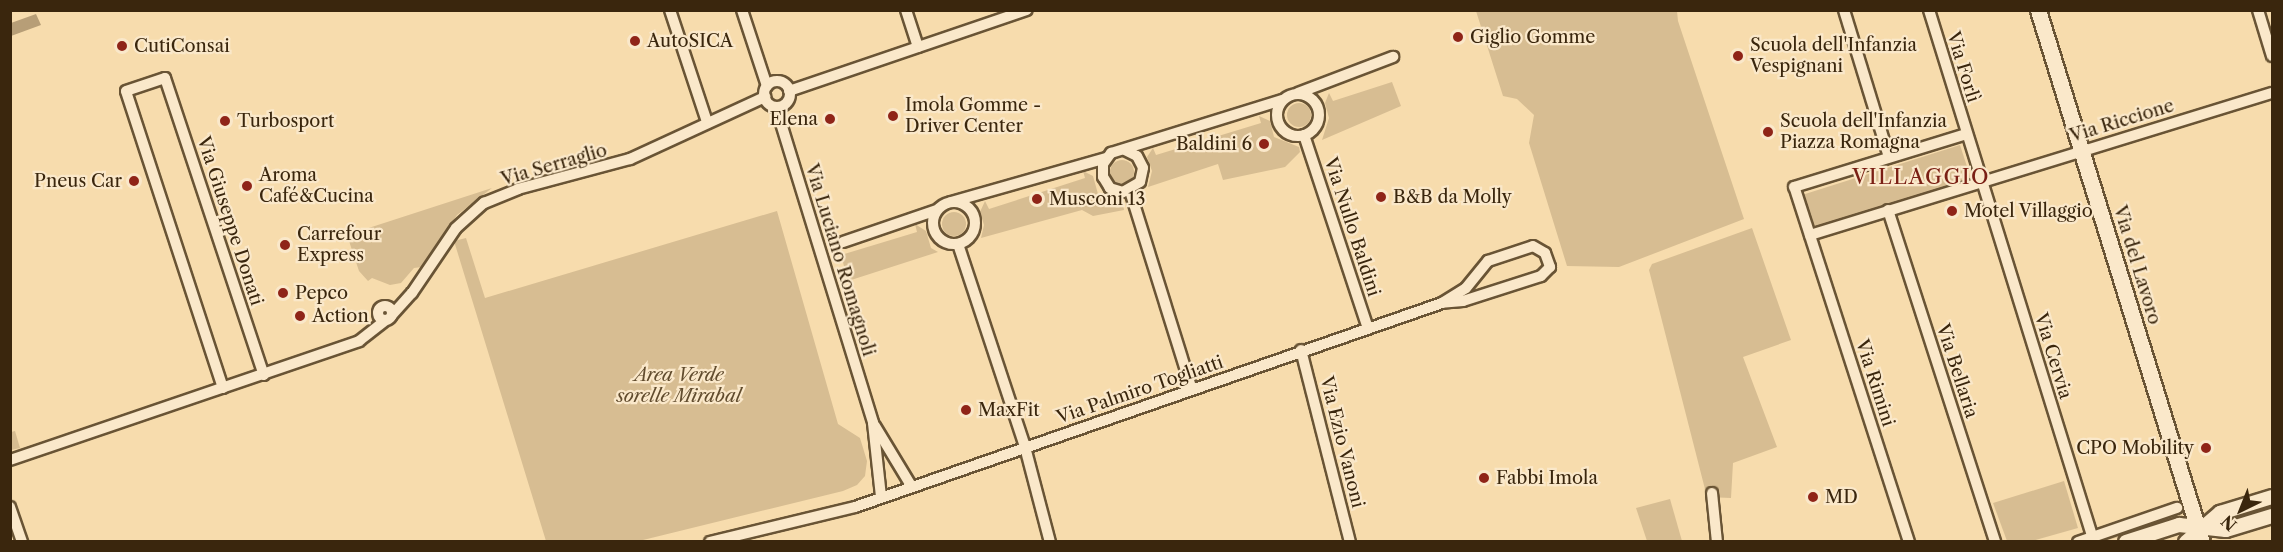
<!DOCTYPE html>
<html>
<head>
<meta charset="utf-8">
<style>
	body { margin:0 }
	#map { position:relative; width:2283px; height:552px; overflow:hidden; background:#f7dcad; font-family:"Libre Caslon Text",serif }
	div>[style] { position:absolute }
	.green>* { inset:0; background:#d7bd92 }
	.round { border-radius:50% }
	.water>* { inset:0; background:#b79e77 }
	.roads { filter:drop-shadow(2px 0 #695435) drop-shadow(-2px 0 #695435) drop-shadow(0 2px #695435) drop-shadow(0 -2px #695435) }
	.minor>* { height:10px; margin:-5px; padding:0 5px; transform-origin:5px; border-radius:5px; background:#fae8ca }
	.minor>.ring { margin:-5px; padding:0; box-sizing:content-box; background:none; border:10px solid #fae8ca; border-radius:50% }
	.tertiary>* { height:14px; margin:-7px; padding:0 7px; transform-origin:7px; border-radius:7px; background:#fae8ca }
	.secondary>* { height:15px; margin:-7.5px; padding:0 7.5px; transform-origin:7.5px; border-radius:7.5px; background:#fae8ca }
	.dots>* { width:16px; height:16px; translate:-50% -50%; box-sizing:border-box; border:3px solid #fae8ca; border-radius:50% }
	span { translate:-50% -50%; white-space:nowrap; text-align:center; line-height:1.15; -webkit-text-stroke:4.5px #fae8ca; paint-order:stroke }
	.poi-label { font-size:18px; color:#3a260d }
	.left { translate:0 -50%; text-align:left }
	.right { translate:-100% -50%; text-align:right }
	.street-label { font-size:18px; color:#3a260d }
	.park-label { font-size:18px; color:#614c2e; font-style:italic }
	.quarter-label { font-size:21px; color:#7a1f14; letter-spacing:1.5px }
	.frame { position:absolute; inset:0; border:12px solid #3a260d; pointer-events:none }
	.north { position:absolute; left:2211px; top:480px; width:60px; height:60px; -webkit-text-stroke:4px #fae8ca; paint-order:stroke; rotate:223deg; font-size:16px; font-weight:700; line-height:24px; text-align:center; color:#3a260d }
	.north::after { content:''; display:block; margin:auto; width:21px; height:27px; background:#3a260d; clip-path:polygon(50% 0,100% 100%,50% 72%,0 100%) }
</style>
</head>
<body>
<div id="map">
	<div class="green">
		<div style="clip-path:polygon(1476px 11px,1677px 11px,1678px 21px,1744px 219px,1619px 267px,1567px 266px,1529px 143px,1534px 115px,1517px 99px,1503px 96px)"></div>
		<div style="clip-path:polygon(1392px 82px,1401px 106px,1322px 140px,1329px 118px,1325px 103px,1329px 93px,1333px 101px)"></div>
		<div class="round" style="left:1287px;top:103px;width:24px;height:24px"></div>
		<div style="clip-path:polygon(1259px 116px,1270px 121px,1274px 137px,1299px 147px,1300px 152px,1285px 167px,1223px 180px,1218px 164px,1148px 187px,1152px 171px,1147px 157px,1153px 148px,1156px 155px,1261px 123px)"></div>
		<div style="clip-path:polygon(1960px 145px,1971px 179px,1813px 229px,1802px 195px)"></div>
		<div class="round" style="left:1110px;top:160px;width:24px;height:24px"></div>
		<div style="clip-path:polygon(1083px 171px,1093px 176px,1098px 194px,1123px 204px,1124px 210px,1093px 216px,1082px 210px,981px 238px,984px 225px,980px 212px,985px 201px,989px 209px,1085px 178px)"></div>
		<div style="clip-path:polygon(492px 188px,457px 215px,422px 267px,414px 268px,401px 283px,390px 285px,372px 278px,368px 281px,359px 271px,347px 235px)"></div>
		<div style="clip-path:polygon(777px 211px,838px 424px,860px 438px,867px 461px,865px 476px,857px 485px,843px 491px,639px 541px,546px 541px,454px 241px,466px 238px,485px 298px)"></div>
		<div class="round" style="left:942px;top:212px;width:24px;height:24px"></div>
		<div style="clip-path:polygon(915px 224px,926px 231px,931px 248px,938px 252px,848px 281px,841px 255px,917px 232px)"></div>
		<div style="clip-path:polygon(1752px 228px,1791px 340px,1743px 357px,1777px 447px,1733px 463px,1731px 498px,1707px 497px,1649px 270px,1652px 264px)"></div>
		<div style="clip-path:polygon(15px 431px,20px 448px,11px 450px,11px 432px)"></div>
		<div style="clip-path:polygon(2064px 481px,2078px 528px,2032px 541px,2007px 541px,1993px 503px)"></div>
		<div style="clip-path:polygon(1670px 499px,1682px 541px,1647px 541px,1636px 508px)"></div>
		<div style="clip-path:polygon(2176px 515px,2177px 521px,2104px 541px,2103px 537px)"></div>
	</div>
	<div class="water">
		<div style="clip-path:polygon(36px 14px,41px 25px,11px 36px,11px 23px)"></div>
	</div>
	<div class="roads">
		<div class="minor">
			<div style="left:670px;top:10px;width:118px;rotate:71.7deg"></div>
			<div style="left:742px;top:10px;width:80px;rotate:71.8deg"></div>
			<div style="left:906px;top:10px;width:39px;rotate:72deg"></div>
			<div style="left:1844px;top:10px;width:154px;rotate:73deg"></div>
			<div style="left:1929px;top:10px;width:557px;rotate:72.77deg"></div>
			<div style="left:2258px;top:10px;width:48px;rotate:73.1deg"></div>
			<div class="ring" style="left:764px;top:81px;width:16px;height:16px"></div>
			<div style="left:789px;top:91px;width:251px;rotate:-18.8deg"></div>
			<div style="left:1298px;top:93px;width:102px;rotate:-20.8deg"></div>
			<div class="ring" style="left:1277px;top:94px;width:32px;height:32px"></div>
			<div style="left:776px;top:107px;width:331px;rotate:72.9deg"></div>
			<div style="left:873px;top:423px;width:74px;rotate:83.8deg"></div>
			<div style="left:1304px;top:135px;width:204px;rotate:71.7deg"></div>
			<div style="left:1125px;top:150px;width:13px;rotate:27deg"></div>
			<div style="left:1137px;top:156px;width:13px;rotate:63deg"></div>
			<div style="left:1143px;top:168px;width:14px;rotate:102deg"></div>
			<div style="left:1140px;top:182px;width:20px;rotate:150deg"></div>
			<div style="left:1123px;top:192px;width:14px;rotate:-163deg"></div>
			<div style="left:1110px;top:188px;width:13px;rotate:-122deg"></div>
			<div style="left:1103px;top:177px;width:13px;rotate:-90deg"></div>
			<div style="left:1103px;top:164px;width:14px;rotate:-54deg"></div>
			<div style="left:1111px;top:153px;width:179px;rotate:-17.2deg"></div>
			<div style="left:1130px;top:191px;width:208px;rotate:72.7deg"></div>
			<div class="ring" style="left:933px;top:202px;width:32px;height:32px"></div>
			<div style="left:951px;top:202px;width:161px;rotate:-15.8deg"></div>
			<div style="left:1888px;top:210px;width:349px;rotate:72.1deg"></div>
			<div style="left:1810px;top:235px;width:483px;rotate:-17.1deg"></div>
			<div style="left:843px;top:242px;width:99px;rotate:-18.8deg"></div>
			<div style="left:958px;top:244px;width:214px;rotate:71.7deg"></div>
			<div style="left:1025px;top:447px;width:98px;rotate:75.3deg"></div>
			<div class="ring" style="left:378px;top:306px;width:4px;height:4px"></div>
			<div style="left:392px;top:315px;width:30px;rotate:-48deg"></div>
			<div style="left:412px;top:293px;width:78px;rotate:-55.9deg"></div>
			<div style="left:456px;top:228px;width:38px;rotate:-42deg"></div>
			<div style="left:484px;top:203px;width:37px;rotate:-22deg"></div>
			<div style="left:518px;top:189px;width:116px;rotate:-15deg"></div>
			<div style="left:630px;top:159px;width:149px;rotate:-24.7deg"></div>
			<div style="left:1301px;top:350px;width:198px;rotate:75.7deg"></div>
			<div style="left:223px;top:388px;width:312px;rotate:-108.1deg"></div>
			<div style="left:126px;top:91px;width:41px;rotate:-18.4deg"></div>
			<div style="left:165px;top:78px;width:313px;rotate:71.6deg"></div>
			<div style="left:875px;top:426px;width:71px;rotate:58.8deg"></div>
			<div style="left:10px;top:460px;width:369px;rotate:-18.8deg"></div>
			<div style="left:359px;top:341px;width:34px;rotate:-38deg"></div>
			<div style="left:1712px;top:493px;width:49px;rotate:84.2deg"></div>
			<div style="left:10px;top:507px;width:37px;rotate:71deg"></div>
			<div style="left:710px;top:542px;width:149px;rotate:-13.6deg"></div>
			<div style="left:855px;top:507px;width:621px;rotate:-19.16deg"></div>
			<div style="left:1442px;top:303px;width:28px;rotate:-32deg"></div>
			<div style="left:1466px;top:288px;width:35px;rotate:-51deg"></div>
			<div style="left:1488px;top:261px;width:47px;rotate:-18.4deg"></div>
			<div style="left:1533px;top:246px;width:14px;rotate:30deg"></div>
			<div style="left:1545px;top:253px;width:15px;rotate:70deg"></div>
			<div style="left:1550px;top:267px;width:13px;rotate:135deg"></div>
			<div style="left:1541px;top:276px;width:82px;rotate:162.2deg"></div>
			<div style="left:1463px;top:301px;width:21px;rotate:175deg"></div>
			<div style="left:1909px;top:542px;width:373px;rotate:-107.9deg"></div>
			<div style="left:1794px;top:187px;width:180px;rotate:-17.1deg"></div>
			<div style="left:2078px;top:542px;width:105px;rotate:-19deg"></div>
		</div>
		<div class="tertiary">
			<div style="left:2126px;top:542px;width:56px;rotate:-17.8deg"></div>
			<div style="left:2179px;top:525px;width:47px;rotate:6.1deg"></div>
			<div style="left:2226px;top:530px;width:48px;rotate:-16.9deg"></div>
			<div style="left:2186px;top:542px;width:45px;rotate:-40.5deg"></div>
			<div style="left:2220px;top:513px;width:54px;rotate:-17.1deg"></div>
		</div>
		<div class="secondary">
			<div style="left:2038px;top:10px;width:557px;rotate:72.87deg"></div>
		</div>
	</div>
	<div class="dots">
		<div style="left:1458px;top:37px;background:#8f2418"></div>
		<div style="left:635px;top:41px;background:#8f2418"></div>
		<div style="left:122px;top:46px;background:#8f2418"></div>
		<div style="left:1738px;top:56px;background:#8f2418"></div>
		<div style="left:893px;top:116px;background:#8f2418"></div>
		<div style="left:830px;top:119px;background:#8f2418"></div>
		<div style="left:225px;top:121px;background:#8f2418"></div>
		<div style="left:1768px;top:132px;background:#8f2418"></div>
		<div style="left:1264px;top:144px;background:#8f2418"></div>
		<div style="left:134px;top:181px;background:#8f2418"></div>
		<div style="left:247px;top:186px;background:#8f2418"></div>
		<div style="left:1381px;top:197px;background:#8f2418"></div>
		<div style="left:1037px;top:199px;background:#8f2418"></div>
		<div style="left:1952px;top:211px;background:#8f2418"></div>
		<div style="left:285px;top:245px;background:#8f2418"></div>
		<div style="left:283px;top:293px;background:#8f2418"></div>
		<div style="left:300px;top:316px;background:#8f2418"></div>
		<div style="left:966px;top:410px;background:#8f2418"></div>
		<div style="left:2206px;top:448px;background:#8f2418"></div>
		<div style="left:1484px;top:478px;background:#8f2418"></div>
		<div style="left:1813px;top:497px;background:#8f2418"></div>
	</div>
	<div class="poi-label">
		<span class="left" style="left:1470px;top:37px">Giglio Gomme</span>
		<span class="left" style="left:647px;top:41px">AutoSICA</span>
		<span class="left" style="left:134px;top:46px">CutiConsai</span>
		<span class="left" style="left:1750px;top:56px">Scuola dell'Infanzia<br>Vespignani</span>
		<span class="left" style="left:905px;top:116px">Imola Gomme -<br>Driver Center</span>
		<span class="right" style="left:818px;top:119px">Elena</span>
		<span class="left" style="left:237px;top:121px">Turbosport</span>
		<span class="left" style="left:1780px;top:132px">Scuola dell'Infanzia<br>Piazza Romagna</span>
		<span class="right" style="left:1252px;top:144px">Baldini 6</span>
		<span class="left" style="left:259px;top:186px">Aroma<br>Café&amp;Cucina</span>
		<span class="right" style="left:122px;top:181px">Pneus Car</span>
		<span class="left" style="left:1393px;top:197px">B&amp;B da Molly</span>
		<span class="left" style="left:1049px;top:199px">Musconi 13</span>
		<span class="left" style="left:1964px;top:211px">Motel Villaggio</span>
		<span class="left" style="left:297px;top:245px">Carrefour<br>Express</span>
		<span class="left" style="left:295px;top:293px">Pepco</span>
		<span class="left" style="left:312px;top:316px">Action</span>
		<span class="left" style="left:978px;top:410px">MaxFit</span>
		<span class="right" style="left:2194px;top:448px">CPO Mobility</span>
		<span class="left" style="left:1496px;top:478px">Fabbi Imola</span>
		<span class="left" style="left:1825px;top:497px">MD</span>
	</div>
	<div class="street-label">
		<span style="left:1963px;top:67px;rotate:73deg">Via Forlì</span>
		<span style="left:2122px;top:121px;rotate:-17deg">Via Riccione</span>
		<span style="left:554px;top:165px;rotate:-16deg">Via Serraglio</span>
		<span style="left:230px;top:221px;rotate:72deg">Via Giuseppe Donati</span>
		<span style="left:1352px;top:227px;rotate:72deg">Via Nullo Baldini</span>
		<span style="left:840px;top:260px;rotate:73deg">Via Luciano Romagnoli</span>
		<span style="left:2137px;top:265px;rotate:73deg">Via del Lavoro</span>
		<span style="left:2053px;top:356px;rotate:73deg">Via Cervia</span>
		<span style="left:1957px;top:371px;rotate:72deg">Via Bellaria</span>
		<span style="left:1875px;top:383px;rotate:72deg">Via Rimini</span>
		<span style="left:1140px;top:390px;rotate:-19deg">Via Palmiro Togliatti</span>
		<span style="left:1342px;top:442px;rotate:76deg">Via Ezio Vanoni</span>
	</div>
	<div class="park-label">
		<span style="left:679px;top:386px">Area Verde<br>sorelle Mirabal</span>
	</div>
	<div class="quarter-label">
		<span style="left:1921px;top:177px">VILLAGGIO</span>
	</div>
	<div class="frame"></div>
	<div class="north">N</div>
</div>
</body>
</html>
